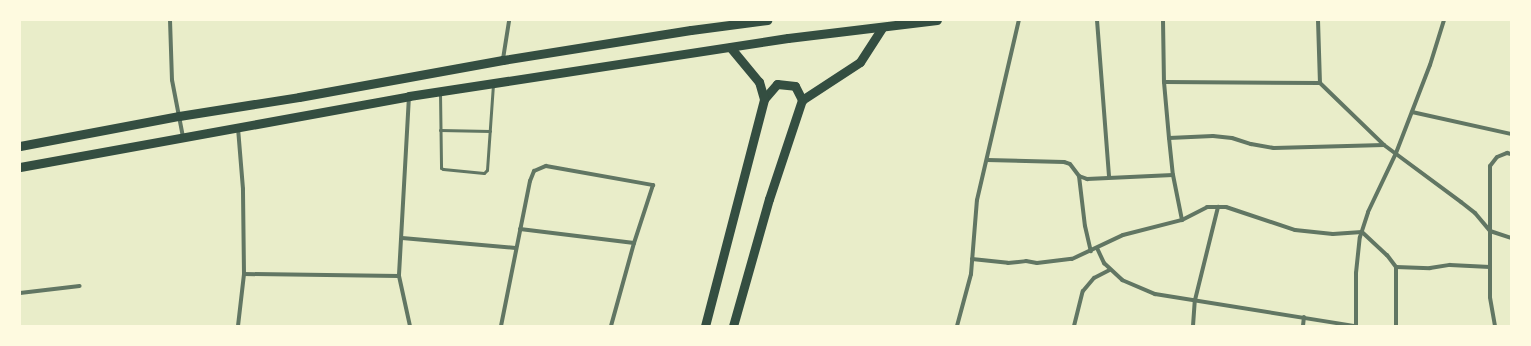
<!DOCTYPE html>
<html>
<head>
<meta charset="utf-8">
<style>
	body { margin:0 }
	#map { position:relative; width:1531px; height:346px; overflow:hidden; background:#e9edc9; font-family:Ubuntu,sans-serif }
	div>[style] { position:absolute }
	.service>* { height:3px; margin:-1.5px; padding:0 1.5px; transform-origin:1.5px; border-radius:1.5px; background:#617663 }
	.minor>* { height:4px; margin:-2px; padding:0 2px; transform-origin:2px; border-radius:2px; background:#617663 }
	.primary>* { height:9px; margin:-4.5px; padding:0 4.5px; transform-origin:4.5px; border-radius:4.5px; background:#344e41 }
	span { translate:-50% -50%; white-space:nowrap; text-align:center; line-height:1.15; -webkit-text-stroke:3px #fefae0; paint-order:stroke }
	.frame { position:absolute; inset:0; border:21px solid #fefae0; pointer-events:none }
</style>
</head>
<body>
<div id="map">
	<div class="service">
		<div style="left:440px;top:93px;width:75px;rotate:89.2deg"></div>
		<div style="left:441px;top:168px;width:2px;rotate:27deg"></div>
		<div style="left:443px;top:169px;width:41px;rotate:5.6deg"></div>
		<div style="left:484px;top:173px;width:4px;rotate:-45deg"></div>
		<div style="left:487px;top:170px;width:85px;rotate:-86deg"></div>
		<div style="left:440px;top:130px;width:50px;rotate:1.1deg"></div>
	</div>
	<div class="minor">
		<div style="left:170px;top:20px;width:60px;rotate:88.1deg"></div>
		<div style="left:172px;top:80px;width:58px;rotate:79.1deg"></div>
		<div style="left:1097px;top:20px;width:157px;rotate:85.6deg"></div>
		<div style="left:1163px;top:20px;width:62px;rotate:89.1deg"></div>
		<div style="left:1164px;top:82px;width:56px;rotate:84.9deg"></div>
		<div style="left:1169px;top:138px;width:37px;rotate:84deg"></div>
		<div style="left:1173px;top:175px;width:46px;rotate:78.7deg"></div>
		<div style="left:1318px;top:20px;width:63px;rotate:88.2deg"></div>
		<div style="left:1320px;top:83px;width:89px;rotate:44.1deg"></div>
		<div style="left:1384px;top:145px;width:96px;rotate:36.5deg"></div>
		<div style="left:1461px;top:202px;width:18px;rotate:38deg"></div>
		<div style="left:1475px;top:213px;width:23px;rotate:50deg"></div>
		<div style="left:1490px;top:231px;width:22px;rotate:18deg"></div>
		<div style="left:503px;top:59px;width:39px;rotate:-81deg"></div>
		<div style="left:1164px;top:82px;width:156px;rotate:0.4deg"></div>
		<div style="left:409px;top:96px;width:180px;rotate:93.2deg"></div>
		<div style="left:399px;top:276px;width:51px;rotate:77.6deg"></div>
		<div style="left:1412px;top:112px;width:101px;rotate:12.5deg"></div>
		<div style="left:1169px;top:138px;width:44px;rotate:-2.6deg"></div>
		<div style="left:1213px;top:136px;width:19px;rotate:6deg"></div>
		<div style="left:1232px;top:138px;width:20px;rotate:18deg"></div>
		<div style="left:1251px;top:144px;width:23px;rotate:10deg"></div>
		<div style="left:1274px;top:148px;width:110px;rotate:-1.6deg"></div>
		<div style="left:987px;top:160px;width:77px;rotate:1.5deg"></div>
		<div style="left:1064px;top:162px;width:6px;rotate:18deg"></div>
		<div style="left:1070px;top:164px;width:15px;rotate:53deg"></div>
		<div style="left:1079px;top:176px;width:9px;rotate:21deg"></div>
		<div style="left:1087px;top:179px;width:86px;rotate:-2.7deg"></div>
		<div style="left:1079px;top:176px;width:50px;rotate:83.2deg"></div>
		<div style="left:1085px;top:226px;width:26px;rotate:77deg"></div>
		<div style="left:520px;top:229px;width:115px;rotate:7deg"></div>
		<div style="left:402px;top:238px;width:114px;rotate:5deg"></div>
		<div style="left:1097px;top:248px;width:17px;rotate:65deg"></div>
		<div style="left:1104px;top:263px;width:25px;rotate:43deg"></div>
		<div style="left:1122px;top:280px;width:36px;rotate:23deg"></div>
		<div style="left:1155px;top:294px;width:203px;rotate:9.1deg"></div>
		<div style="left:972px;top:259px;width:36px;rotate:6deg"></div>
		<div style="left:1008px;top:263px;width:18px;rotate:-6deg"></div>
		<div style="left:1026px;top:261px;width:11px;rotate:10deg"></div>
		<div style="left:1037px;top:263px;width:35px;rotate:-7deg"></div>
		<div style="left:1072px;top:259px;width:56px;rotate:-25.2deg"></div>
		<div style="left:1123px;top:235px;width:61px;rotate:-14.3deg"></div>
		<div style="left:1182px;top:220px;width:28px;rotate:-27deg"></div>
		<div style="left:1207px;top:207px;width:19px"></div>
		<div style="left:1226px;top:207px;width:73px;rotate:18.4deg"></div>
		<div style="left:1295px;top:230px;width:38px;rotate:6deg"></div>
		<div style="left:1333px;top:234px;width:29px;rotate:-4deg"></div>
		<div style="left:1362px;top:232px;width:34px;rotate:43deg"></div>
		<div style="left:1387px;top:255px;width:15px;rotate:53deg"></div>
		<div style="left:1396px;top:267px;width:34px;rotate:2deg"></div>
		<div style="left:1430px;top:268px;width:20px;rotate:-9deg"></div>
		<div style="left:1450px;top:265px;width:40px;rotate:2.9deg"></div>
		<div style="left:1396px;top:267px;width:59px;rotate:90deg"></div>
		<div style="left:244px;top:274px;width:155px;rotate:0.7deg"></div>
		<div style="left:20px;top:293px;width:60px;rotate:-6.7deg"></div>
		<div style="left:238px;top:326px;width:52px;rotate:-83.4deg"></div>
		<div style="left:244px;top:274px;width:85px;rotate:-90.7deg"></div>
		<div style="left:243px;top:189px;width:61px;rotate:-94.7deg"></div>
		<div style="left:501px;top:326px;width:148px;rotate:-78.7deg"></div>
		<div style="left:530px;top:181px;width:11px;rotate:-68deg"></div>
		<div style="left:534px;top:171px;width:13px;rotate:-23deg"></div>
		<div style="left:546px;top:166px;width:109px;rotate:10.1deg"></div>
		<div style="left:653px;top:185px;width:61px;rotate:108.1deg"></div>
		<div style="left:634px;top:243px;width:86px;rotate:105.5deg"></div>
		<div style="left:957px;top:326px;width:54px;rotate:-74.9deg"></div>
		<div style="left:971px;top:274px;width:74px;rotate:-85.4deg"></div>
		<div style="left:977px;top:200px;width:185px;rotate:-76.9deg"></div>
		<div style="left:1074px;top:326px;width:36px;rotate:-76deg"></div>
		<div style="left:1083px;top:291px;width:17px;rotate:-50deg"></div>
		<div style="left:1094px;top:278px;width:18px;rotate:-27deg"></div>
		<div style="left:1193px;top:326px;width:26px;rotate:-86deg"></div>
		<div style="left:1195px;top:300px;width:96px;rotate:-76.1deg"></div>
		<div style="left:1303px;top:326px;width:9px;rotate:-84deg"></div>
		<div style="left:1356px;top:326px;width:53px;rotate:-90deg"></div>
		<div style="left:1356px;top:273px;width:36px;rotate:-84deg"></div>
		<div style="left:1360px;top:237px;width:26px;rotate:-72deg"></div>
		<div style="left:1368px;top:212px;width:65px;rotate:-64.6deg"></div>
		<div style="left:1396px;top:153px;width:94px;rotate:-68.9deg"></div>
		<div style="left:1430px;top:65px;width:47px;rotate:-72.7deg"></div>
		<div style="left:1495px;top:326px;width:29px;rotate:-100deg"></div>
		<div style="left:1490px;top:297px;width:131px;rotate:-90deg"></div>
		<div style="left:1490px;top:166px;width:11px;rotate:-52deg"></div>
		<div style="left:1497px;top:157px;width:11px;rotate:-22deg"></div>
		<div style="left:1507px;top:153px;width:4px;rotate:14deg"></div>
	</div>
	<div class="primary">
		<div style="left:764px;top:99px;width:20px;rotate:-49deg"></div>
		<div style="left:777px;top:84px;width:18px;rotate:6deg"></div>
		<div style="left:795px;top:86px;width:16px;rotate:63deg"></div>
		<div style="left:20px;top:146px;width:162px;rotate:-10.7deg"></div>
		<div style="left:179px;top:116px;width:121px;rotate:-9deg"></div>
		<div style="left:299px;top:97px;width:207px;rotate:-10.3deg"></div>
		<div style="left:503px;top:60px;width:190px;rotate:-9.1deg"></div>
		<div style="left:691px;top:30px;width:77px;rotate:-7.5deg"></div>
		<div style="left:20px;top:167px;width:395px;rotate:-10.3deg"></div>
		<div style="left:409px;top:96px;width:383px;rotate:-8.7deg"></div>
		<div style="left:788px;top:38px;width:150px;rotate:-6.9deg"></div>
		<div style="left:705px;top:326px;width:235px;rotate:-75.4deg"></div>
		<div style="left:764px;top:99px;width:18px;rotate:-106deg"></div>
		<div style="left:759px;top:82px;width:45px;rotate:-129.6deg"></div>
		<div style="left:733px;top:326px;width:132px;rotate:-74.2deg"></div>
		<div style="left:769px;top:199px;width:104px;rotate:-71.6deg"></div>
		<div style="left:802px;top:100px;width:69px;rotate:-33.2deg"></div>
		<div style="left:860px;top:62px;width:40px;rotate:-57.1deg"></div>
	</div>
	<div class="frame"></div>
</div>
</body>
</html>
